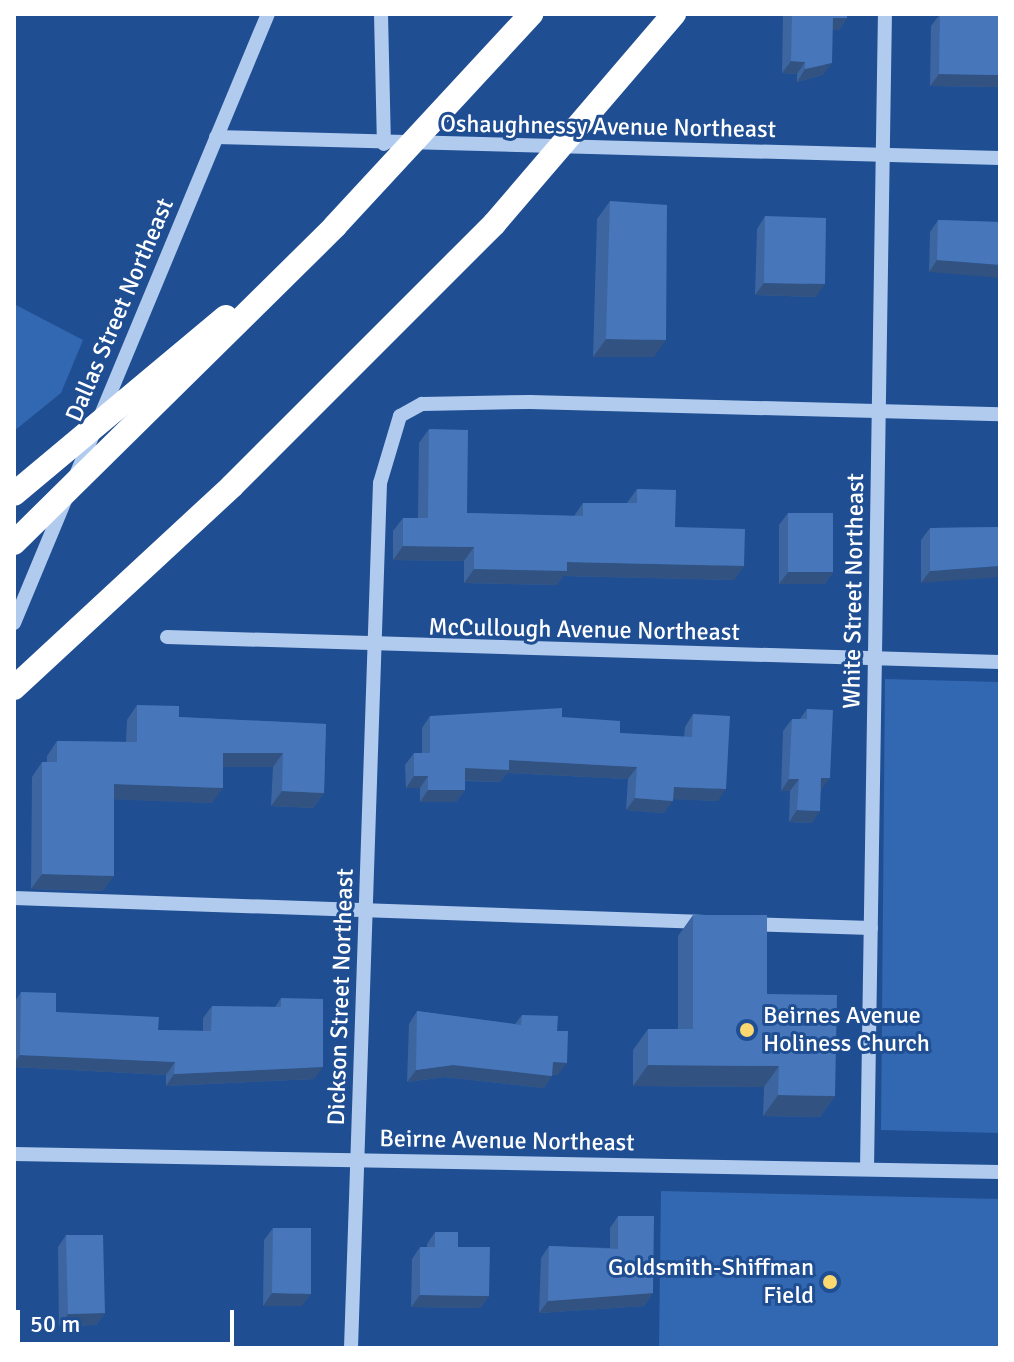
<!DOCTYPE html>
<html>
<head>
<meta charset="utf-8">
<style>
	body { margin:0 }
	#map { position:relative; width:1014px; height:1362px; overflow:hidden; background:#1f4e93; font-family:Signika,sans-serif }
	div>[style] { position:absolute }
	.green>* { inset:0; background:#3268b1 }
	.minor>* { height:14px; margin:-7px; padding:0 7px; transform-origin:7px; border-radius:7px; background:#b1cbee }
	.highway-bridge>* { height:24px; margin:-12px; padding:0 12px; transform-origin:12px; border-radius:12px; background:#fff }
	.wall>* { inset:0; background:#3d66a0 }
	.shaded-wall>* { inset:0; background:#325382 }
	.building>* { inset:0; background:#4777ba }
	.dots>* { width:22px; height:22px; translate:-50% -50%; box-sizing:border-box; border:4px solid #1f4e93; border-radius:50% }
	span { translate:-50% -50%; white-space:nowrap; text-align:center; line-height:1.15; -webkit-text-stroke:6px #1f4e93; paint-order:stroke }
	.street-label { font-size:24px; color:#fff }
	.poi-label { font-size:24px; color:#fff }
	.left { translate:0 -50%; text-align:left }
	.right { translate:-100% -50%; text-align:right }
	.frame { position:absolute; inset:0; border:16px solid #fff; pointer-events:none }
	.scale { position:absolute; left:16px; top:1310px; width:218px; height:36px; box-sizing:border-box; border:4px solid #fff; border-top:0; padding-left:10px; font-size:24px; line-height:28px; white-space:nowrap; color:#fff; -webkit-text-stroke:6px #1f4e93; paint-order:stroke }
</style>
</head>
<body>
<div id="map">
	<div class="green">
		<div style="clip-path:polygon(14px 304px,83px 340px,61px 393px,14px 431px)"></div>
		<div style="clip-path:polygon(885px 679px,1000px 682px,1000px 1133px,881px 1130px)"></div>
		<div style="clip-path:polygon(661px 1191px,1000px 1199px,1000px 1348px,659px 1348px)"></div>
	</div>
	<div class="minor">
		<div style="left:381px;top:14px;width:130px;rotate:88.7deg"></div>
		<div style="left:216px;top:137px;width:784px;rotate:1.53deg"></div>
		<div style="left:76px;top:475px;width:499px;rotate:-67.4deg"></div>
		<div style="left:14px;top:623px;width:135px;rotate:-67.4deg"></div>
		<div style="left:167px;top:637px;width:833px;rotate:1.72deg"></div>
		<div style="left:14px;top:898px;width:691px;rotate:1.99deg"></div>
		<div style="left:750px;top:924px;width:121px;rotate:1.9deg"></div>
		<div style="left:14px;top:1154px;width:986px;rotate:1.05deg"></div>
		<div style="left:867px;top:1169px;width:1155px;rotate:-89.11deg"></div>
		<div style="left:351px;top:1348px;width:865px;rotate:-88.08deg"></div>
		<div style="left:380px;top:483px;width:70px;rotate:-73.4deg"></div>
		<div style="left:400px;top:416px;width:25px;rotate:-29deg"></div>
		<div style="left:422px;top:404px;width:108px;rotate:-1.1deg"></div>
		<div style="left:530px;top:402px;width:470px;rotate:1.5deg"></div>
	</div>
	<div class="highway-bridge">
		<div style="left:14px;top:494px;width:276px;rotate:-39.9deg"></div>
		<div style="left:14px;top:543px;width:451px;rotate:-44.6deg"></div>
		<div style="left:335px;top:226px;width:289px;rotate:-47.2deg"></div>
		<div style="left:14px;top:688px;width:297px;rotate:-42.8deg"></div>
		<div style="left:232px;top:486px;width:371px;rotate:-45deg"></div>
		<div style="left:494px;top:224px;width:277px;rotate:-49.4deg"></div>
	</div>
	<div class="wall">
		<div style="clip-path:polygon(783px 14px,847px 14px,847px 18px,839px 30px,832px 30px,823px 75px,797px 82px,797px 74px,782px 73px)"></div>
		<div style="clip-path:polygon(940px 14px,1000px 14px,1000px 87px,930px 86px,931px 26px)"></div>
		<div style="clip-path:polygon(610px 201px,654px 357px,593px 357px,597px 219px)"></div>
		<div style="clip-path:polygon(765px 216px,816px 297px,755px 295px,757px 229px)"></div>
		<div style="clip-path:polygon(938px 220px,1000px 222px,929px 272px,930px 232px)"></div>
		<div style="clip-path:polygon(429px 429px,467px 513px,574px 516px,583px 503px,627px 503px,637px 489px,675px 527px,734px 580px,563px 576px,557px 585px,464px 583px,464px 561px,393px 560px,393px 531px,403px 518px,418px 518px,419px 443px)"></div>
		<div style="clip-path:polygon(788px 513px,833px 572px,825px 584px,779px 584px,779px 525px)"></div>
		<div style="clip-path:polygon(1000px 527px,921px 583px,921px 540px,930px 528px)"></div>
		<div style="clip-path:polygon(137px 705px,179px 717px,326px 724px,324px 793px,313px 808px,271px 806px,273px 767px,223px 767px,212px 803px,114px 799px,103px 891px,31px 889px,32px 777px,42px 762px,47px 762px,47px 756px,57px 741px,126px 742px,127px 720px)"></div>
		<div style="clip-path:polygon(807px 709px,821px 790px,812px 823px,789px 822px,790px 791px,781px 791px,783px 731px,792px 719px,800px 719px)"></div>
		<div style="clip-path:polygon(693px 714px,718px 801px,673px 799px,664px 813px,626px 810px,628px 779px,507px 773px,500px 782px,465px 781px,465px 790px,456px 802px,420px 802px,420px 788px,406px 788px,405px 765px,414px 753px,422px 753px,422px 728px,430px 716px,562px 717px,620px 733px,684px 737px,685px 727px)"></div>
		<div style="clip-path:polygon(693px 915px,767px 994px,835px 1096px,820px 1117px,763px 1116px,764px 1087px,633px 1086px,633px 1050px,648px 1029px,678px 1029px,678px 936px)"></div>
		<div style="clip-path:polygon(21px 992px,56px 1012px,158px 1030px,203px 1031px,203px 1018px,212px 1006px,275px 1007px,281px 998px,314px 1079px,166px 1086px,166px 1075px,14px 1067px,14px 1003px)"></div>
		<div style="clip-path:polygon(417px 1011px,515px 1024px,522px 1015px,558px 1075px,552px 1075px,544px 1088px,445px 1077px,407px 1082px,409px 1024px)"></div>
		<div style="clip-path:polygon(618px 1216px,653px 1293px,644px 1306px,539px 1313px,541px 1258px,549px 1246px,610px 1248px,610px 1228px)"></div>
		<div style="clip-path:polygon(273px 1228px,302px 1306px,263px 1306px,264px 1240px)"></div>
		<div style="clip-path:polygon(435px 1232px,458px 1247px,489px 1296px,480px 1308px,411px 1307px,412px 1259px,420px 1247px,427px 1247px,427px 1244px)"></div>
		<div style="clip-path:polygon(66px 1235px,105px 1313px,96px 1325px,59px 1326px,58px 1247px)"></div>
	</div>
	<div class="shaded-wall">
		<div style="clip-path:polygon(833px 18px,847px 18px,839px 30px,824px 30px)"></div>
		<div style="clip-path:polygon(791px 61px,805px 62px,797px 74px,782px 73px)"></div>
		<div style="clip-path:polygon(832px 63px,823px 75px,797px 82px,805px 69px)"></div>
		<div style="clip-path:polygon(939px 74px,1000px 75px,1000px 87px,930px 86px)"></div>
		<div style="clip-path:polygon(937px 260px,1000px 265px,1000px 278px,929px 272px)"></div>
		<div style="clip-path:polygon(764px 283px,825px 284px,816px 297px,755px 295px)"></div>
		<div style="clip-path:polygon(606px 339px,666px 340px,654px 357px,593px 357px)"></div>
		<div style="clip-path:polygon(403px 546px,474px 547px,464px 561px,393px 560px)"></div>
		<div style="clip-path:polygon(567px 562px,744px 566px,734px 580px,563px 576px,557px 585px,464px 583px,474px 569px)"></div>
		<div style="clip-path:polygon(1000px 566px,1000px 577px,921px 583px,930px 571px)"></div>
		<div style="clip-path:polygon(788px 572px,833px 572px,825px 584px,779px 584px)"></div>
		<div style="clip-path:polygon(223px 753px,283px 753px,273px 767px,213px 767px)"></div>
		<div style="clip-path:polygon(509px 760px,637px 767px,628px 779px,507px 773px,500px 782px,456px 780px,465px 768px)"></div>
		<div style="clip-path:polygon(414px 776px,428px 776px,420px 788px,406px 788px)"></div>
		<div style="clip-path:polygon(821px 778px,830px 778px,821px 790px)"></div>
		<div style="clip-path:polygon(789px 779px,799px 779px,790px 791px,781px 791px)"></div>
		<div style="clip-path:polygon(114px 784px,223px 788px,212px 803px,104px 799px)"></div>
		<div style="clip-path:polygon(674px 787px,726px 789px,718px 801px,665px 799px)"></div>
		<div style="clip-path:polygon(428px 790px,465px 790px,456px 802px,420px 802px)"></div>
		<div style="clip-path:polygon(282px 791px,324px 793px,313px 808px,271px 806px)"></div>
		<div style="clip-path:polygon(635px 798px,673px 801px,664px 813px,626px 810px)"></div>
		<div style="clip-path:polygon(797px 810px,820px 811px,812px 823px,789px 822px)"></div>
		<div style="clip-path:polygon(42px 874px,114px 876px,103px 891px,31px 889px)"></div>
		<div style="clip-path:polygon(20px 1055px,175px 1062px,166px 1075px,14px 1067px,14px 1063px)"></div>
		<div style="clip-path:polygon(553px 1062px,567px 1063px,558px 1075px,544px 1074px)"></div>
		<div style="clip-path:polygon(453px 1065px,552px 1076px,544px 1088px,445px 1077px,407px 1082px,416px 1070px)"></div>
		<div style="clip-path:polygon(648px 1065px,779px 1066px,764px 1087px,633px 1086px)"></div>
		<div style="clip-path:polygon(323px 1067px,314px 1079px,166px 1086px,174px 1074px)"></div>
		<div style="clip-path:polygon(778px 1095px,835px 1096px,820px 1117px,763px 1116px)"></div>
		<div style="clip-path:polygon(272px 1293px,311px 1294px,302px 1306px,263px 1306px)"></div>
		<div style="clip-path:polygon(653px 1293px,644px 1306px,539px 1313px,548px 1301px)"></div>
		<div style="clip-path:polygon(420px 1295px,489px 1296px,480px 1308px,411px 1307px)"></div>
		<div style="clip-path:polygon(105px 1313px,96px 1325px,59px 1326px,68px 1314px)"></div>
	</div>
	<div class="building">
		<div style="clip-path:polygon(792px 14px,847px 14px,847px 18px,833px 18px,832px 63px,805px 69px,805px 62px,791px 61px)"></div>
		<div style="clip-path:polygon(940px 14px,1000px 14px,1000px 75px,939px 74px)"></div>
		<div style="clip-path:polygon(610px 201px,667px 205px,666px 340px,606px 339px)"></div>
		<div style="clip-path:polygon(765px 216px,826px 218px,825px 284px,764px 283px)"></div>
		<div style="clip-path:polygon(938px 220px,1000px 222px,1000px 265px,937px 260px)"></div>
		<div style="clip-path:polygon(429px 429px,468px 430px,467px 513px,583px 516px,583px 503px,637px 503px,637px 489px,676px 490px,675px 527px,745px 529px,744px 566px,567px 562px,567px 571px,474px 569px,474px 547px,403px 546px,403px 518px,428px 518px)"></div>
		<div style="clip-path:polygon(788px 513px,833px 513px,833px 572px,788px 572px)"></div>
		<div style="clip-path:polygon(1000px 527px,1000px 566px,930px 571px,930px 528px)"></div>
		<div style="clip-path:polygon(137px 705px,179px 706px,179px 717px,326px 724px,324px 793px,282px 791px,283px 753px,223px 753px,223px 788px,114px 784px,114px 876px,42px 874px,42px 762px,57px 762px,57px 741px,137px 742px)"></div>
		<div style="clip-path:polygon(562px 708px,562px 717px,620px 721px,620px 733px,692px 737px,693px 714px,730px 716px,726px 789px,674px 787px,673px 801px,635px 798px,637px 767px,509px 760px,509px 770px,465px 768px,465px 790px,428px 790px,428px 776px,414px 776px,414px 753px,430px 753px,430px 716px)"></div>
		<div style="clip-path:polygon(807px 709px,833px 710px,830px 778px,821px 778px,820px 811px,797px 810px,799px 779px,789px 779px,792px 719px,807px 719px)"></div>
		<div style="clip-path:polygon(693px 915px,767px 915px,767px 994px,837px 995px,835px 1096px,778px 1095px,779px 1066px,648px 1065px,648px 1029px,693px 1029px)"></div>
		<div style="clip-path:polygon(21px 992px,56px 993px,56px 1012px,159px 1017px,158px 1030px,211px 1031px,212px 1006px,281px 1007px,281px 998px,323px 999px,323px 1067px,174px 1074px,175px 1062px,20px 1055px)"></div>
		<div style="clip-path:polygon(417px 1011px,521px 1025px,522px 1015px,558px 1016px,557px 1031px,568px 1031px,567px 1063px,553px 1062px,552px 1076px,453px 1065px,416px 1070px)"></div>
		<div style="clip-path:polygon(618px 1216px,654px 1216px,653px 1293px,548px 1301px,549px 1246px,618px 1249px)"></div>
		<div style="clip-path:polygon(273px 1228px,311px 1228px,311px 1294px,272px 1293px)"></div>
		<div style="clip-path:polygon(435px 1232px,458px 1232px,458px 1247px,490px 1247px,489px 1296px,420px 1295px,420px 1247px,435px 1247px)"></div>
		<div style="clip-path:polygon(66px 1235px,103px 1235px,105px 1313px,68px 1314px)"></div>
	</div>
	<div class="dots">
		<div style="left:747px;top:1030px;background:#fcd871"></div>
		<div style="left:830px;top:1282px;background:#fcd871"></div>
	</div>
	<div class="street-label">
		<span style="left:608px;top:127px;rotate:1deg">Oshaughnessy Avenue Northeast</span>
		<span style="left:120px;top:310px;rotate:-67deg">Dallas Street Northeast</span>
		<span style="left:854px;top:591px;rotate:-89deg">White Street Northeast</span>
		<span style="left:584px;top:630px;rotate:1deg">McCullough Avenue Northeast</span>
		<span style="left:341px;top:997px;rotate:-88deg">Dickson Street Northeast</span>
		<span style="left:507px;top:1141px;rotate:1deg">Beirne Avenue Northeast</span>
	</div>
	<div class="poi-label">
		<span class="left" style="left:763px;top:1030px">Beirnes Avenue<br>Holiness Church</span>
		<span class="right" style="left:814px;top:1282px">Goldsmith-Shiffman<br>Field</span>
	</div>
	<div class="frame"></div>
	<div class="scale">50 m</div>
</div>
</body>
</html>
